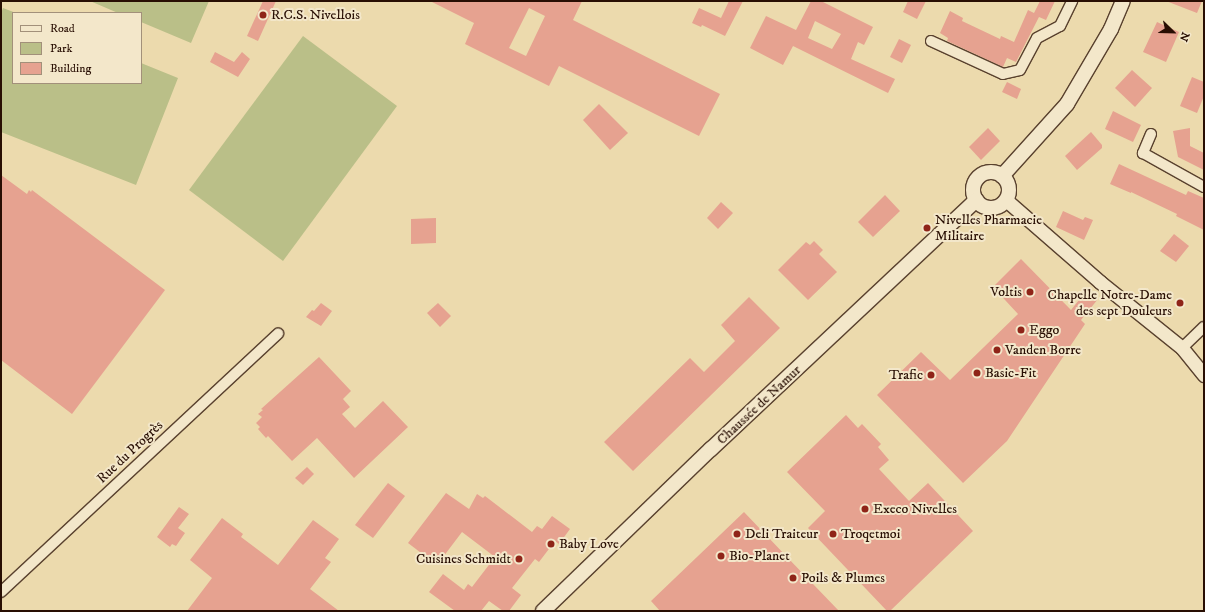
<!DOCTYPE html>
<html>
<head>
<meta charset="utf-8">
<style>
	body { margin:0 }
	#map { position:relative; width:1205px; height:612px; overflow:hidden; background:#ecdaad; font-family:"IM FELL DW Pica",serif }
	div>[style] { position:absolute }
	.green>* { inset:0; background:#babf88 }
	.building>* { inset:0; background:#e6a290 }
	.roads { filter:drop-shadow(1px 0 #59412e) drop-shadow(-1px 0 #59412e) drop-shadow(0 1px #59412e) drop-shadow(0 -1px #59412e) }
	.minor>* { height:10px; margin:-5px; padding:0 5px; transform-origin:5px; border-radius:5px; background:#f3e7ca }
	.tertiary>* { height:13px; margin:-6.5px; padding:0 6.5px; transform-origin:6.5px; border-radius:6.5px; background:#f3e7ca }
	.secondary>* { height:14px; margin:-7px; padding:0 7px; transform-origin:7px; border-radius:7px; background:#f3e7ca }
	.secondary>.ring { margin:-7px; padding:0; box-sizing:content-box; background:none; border:14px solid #f3e7ca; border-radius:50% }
	.dots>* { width:11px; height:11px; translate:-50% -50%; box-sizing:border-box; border:2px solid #f3e7ca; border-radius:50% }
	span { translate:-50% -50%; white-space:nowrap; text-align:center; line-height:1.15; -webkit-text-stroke:4px #f3e7ca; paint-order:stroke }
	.poi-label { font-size:14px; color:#280e03 }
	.left { translate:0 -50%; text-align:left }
	.right { translate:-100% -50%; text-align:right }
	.street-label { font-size:14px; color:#280e03 }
	.frame { position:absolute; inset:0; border:2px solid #280e03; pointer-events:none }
	.legend { position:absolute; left:12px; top:12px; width:130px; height:72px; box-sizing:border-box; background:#f3e7ca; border:1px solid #a2907a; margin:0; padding:5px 7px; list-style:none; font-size:12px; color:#280e03 }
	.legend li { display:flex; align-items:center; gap:8px; height:20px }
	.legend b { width:20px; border:1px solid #a2907a }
	.north { position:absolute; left:1153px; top:12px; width:40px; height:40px; -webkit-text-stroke:3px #f3e7ca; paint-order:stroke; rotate:113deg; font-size:11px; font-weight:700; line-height:16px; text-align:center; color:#280e03 }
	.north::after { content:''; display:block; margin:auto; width:14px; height:18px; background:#280e03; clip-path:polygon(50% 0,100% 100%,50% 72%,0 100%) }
</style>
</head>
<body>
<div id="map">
	<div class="green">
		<div style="clip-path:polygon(90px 1px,209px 1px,191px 43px,141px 22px,141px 13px,118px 13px)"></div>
		<div style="clip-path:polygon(3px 8px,16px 13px,13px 13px,13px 83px,141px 83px,141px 63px,178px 78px,136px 185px,1px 132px,1px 13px)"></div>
		<div style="clip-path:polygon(303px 36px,397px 106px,283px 261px,189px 190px)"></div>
	</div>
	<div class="building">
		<div style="clip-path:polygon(263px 1px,276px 1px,258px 41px,247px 36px)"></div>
		<div style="clip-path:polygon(evenodd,430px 1px,582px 1px,573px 20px,720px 94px,699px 136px,559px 66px,549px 86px,465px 44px,474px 23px,430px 1px,529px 8px,545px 16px,526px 56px,509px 48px,529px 8px)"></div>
		<div style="clip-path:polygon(729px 1px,743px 1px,725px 36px,702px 25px,701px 27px,692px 23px,699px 8px,721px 18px)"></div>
		<div style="clip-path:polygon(evenodd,811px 1px,821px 1px,873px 27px,864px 45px,858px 42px,851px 59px,895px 79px,888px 93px,793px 46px,783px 65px,750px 48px,766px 16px,796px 30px,811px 1px,815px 21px,841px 34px,832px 49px,808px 38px,815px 21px)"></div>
		<div style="clip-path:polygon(908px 1px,926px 1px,917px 19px,903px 12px)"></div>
		<div style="clip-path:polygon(1040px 1px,1055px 1px,1046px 20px,1039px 17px,1016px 62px,1007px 58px,1003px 67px,947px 41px,948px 38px,940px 33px,950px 11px,963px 18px,962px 21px,1000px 39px,1001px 36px,1014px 42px,1028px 10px,1034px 13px)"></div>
		<div style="clip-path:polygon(1166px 1px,1202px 1px,1197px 13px)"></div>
		<div style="clip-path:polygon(1157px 22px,1179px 32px,1166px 62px,1143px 52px)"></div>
		<div style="clip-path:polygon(899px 39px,911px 45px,902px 63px,890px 57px)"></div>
		<div style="clip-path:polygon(215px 52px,234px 62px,242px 52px,250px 59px,238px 77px,210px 62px)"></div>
		<div style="clip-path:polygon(1132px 70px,1152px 88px,1135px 107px,1115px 88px)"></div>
		<div style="clip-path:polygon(1192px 77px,1204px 82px,1204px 96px,1197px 113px,1180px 106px)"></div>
		<div style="clip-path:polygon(1007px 82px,1021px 89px,1017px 99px,1002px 92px)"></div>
		<div style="clip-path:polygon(599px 104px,628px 133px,610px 150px,583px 120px)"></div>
		<div style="clip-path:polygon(1113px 111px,1141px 125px,1133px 142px,1105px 129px)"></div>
		<div style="clip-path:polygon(988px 128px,1000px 141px,981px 160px,969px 147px)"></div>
		<div style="clip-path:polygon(1190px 128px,1190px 146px,1204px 153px,1204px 170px,1178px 157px,1173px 131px)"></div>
		<div style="clip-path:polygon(1091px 132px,1102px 145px,1102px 148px,1077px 170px,1065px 156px)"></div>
		<div style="clip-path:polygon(1119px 164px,1186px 195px,1188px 191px,1204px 198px,1204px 230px,1176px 216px,1177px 214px,1131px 192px,1131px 193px,1110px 184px)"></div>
		<div style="clip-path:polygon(1px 175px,27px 194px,29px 190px,31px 192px,32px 190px,165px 290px,72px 414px,1px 360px)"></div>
		<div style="clip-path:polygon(885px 195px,900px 211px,873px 237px,858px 222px)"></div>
		<div style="clip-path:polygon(721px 202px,733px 213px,718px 229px,707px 218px)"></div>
		<div style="clip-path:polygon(1063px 211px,1083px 220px,1085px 217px,1093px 220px,1084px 240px,1056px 227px)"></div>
		<div style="clip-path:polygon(436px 218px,436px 243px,411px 244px,411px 219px)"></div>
		<div style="clip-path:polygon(1174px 234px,1189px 246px,1176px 262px,1160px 251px)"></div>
		<div style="clip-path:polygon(814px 241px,823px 250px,819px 254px,837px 272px,808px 300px,778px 270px,806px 242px,810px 245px)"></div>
		<div style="clip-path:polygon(1021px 259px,1071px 310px,1087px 290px,1098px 299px,1081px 320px,1085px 324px,1007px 441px,963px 483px,877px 395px,921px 352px,950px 380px,1018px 314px,993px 287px)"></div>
		<div style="clip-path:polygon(749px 297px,780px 328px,633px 471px,604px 442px,690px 358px,704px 372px,735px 341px,721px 325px)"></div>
		<div style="clip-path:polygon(321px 303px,332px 311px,321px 326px,306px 317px,312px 310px,314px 311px)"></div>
		<div style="clip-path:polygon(438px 303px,451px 316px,440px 327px,427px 313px)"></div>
		<div style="clip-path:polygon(319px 357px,351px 391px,343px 399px,350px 407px,342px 414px,355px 428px,383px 401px,408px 427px,354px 478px,317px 438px,292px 461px,268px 436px,266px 438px,258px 429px,260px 427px,256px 423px,262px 417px,258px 414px,263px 410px,261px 409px)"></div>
		<div style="clip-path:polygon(846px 415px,858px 428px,862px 424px,881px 444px,878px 447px,889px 460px,879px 469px,909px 501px,928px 483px,973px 531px,890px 611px,887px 611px,808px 528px,825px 511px,787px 472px)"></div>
		<div style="clip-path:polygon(307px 467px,314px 474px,303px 485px,295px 478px)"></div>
		<div style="clip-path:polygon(388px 483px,405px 496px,373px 538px,355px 525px)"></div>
		<div style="clip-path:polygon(446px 493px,469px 509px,477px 494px,483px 498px,485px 496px,532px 532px,537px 526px,542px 529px,552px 516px,570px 529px,559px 544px,555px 541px,539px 562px,535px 559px,512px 588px,521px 595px,509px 611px,503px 611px,489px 601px,481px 611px,455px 611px,429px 592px,443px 574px,464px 590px,468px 584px,472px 587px,495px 557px,462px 532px,437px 565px,408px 543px)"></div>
		<div style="clip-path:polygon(179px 507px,189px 514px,178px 528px,185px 533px,176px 546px,172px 544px,170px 547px,157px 537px)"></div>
		<div style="clip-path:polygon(744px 512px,786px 556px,839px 611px,660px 611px,651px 601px)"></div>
		<div style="clip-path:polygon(222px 518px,243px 534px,241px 537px,278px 565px,313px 520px,339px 539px,325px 558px,331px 562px,310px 589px,339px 611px,187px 611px,212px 578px,190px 560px)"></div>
	</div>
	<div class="roads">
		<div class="minor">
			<div style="left:931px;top:41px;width:79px;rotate:24.6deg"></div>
			<div style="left:1003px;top:74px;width:17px;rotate:-13deg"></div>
			<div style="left:1020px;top:70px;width:36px;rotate:-62deg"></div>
			<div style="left:1037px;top:38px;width:26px;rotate:-28deg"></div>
			<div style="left:1060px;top:26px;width:28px;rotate:-64deg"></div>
			<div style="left:1151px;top:134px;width:21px;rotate:113deg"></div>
			<div style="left:1143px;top:153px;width:70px;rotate:29.1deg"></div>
			<div style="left:1182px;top:348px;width:30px;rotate:-44deg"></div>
			<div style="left:1px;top:592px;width:379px;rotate:-43deg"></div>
		</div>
		<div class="tertiary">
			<div style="left:1006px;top:200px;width:125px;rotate:41.1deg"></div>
			<div style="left:1100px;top:282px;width:105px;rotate:38.8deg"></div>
			<div style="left:1182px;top:348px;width:35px;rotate:51deg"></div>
		</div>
		<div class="secondary">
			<div class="ring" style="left:973px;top:172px;width:22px;height:22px"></div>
			<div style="left:1002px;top:176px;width:97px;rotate:-47.9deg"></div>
			<div style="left:1067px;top:104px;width:87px;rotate:-59.6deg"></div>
			<div style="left:1111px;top:29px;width:30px;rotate:-67deg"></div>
			<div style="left:543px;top:611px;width:233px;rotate:-44deg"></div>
			<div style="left:711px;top:449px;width:364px;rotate:-43.2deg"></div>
		</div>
	</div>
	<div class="dots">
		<div style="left:263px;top:15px;background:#8f2418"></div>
		<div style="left:927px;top:228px;background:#8f2418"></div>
		<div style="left:1030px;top:292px;background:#8f2418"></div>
		<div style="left:1180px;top:303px;background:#8f2418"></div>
		<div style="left:1021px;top:330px;background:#8f2418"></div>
		<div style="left:997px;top:350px;background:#8f2418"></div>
		<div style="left:977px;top:373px;background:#8f2418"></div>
		<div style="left:931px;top:375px;background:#8f2418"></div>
		<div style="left:865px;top:509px;background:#8f2418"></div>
		<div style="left:737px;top:534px;background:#8f2418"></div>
		<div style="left:833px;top:534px;background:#8f2418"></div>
		<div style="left:551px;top:544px;background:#8f2418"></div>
		<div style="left:721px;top:556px;background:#8f2418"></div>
		<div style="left:519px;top:559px;background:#8f2418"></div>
		<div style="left:793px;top:578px;background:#8f2418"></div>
	</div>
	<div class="poi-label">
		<span class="left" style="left:271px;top:15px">R.C.S. Nivellois</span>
		<span class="left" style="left:935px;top:228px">Nivelles Pharmacie<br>Militaire</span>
		<span class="right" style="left:1022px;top:292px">Voltis</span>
		<span class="right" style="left:1172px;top:303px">Chapelle Notre-Dame<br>des sept Douleurs</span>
		<span class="left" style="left:1029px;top:330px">Eggo</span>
		<span class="left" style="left:1005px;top:350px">Vanden Borre</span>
		<span class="left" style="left:985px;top:373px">Basic-Fit</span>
		<span class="right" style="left:923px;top:375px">Trafic</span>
		<span class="left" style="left:873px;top:509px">Execo Nivelles</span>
		<span class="left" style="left:745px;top:534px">Deli Traiteur</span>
		<span class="left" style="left:841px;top:534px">Troqetmoi</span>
		<span class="left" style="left:559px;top:544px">Baby Love</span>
		<span class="left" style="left:729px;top:556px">Bio-Planet</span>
		<span class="right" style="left:511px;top:559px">Cuisines Schmidt</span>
		<span class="left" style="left:801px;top:578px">Poils &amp; Plumes</span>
	</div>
	<div class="street-label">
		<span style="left:759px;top:405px;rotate:-43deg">Chaussée de Namur</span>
		<span style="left:130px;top:452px;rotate:-43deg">Rue du Progrès</span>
	</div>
	<div class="frame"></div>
	<ul class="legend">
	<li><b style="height:5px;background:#f3e7ca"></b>Road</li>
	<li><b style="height:11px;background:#babf88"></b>Park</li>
	<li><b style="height:11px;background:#e6a290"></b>Building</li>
	</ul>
	<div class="north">N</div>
</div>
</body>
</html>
